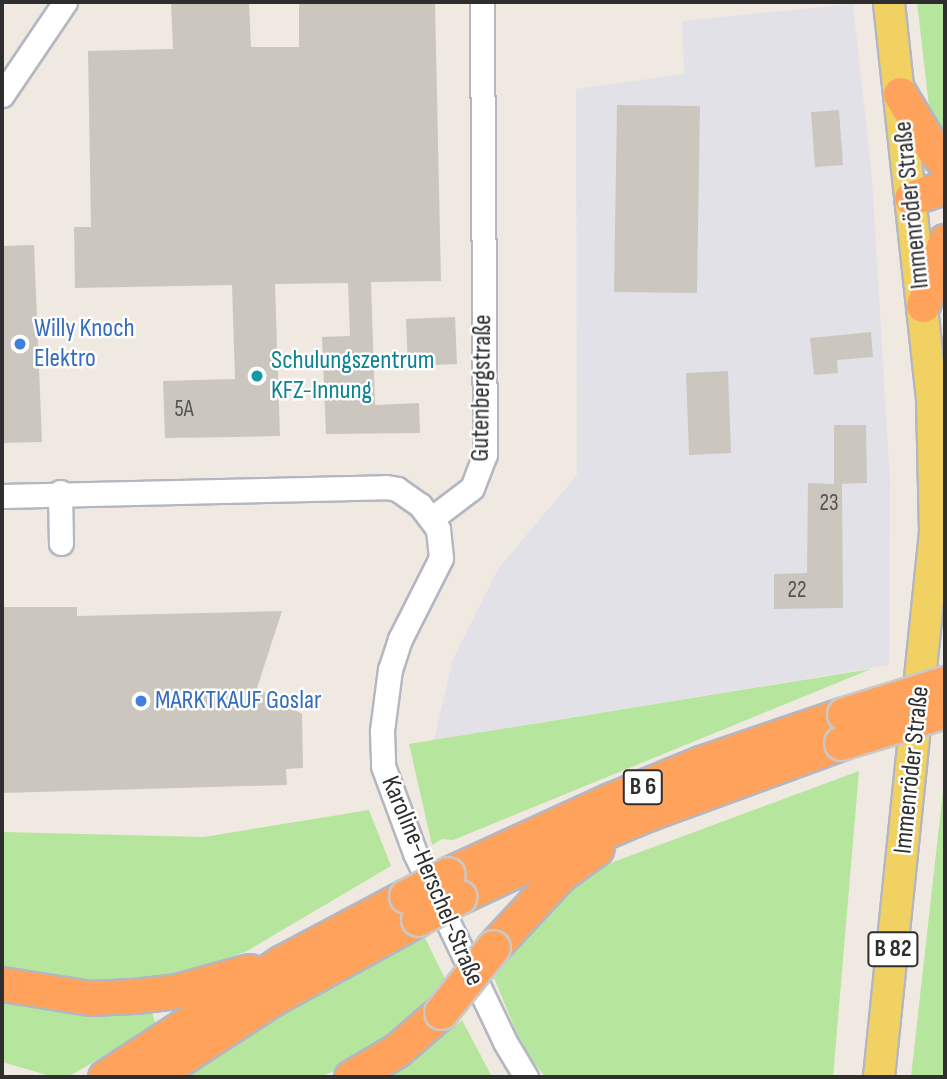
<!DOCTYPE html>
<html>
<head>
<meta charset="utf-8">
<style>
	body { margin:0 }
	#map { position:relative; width:947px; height:1079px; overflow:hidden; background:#efe9e1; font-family:"Sofia Sans Condensed",sans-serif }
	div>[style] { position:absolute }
	.industrial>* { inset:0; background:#e3e1e8 }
	.green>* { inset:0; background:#b6e59e }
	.building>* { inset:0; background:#cbc7bf }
	.roads { filter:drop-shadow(2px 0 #b4b7c1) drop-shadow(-2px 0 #b4b7c1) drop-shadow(0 2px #b4b7c1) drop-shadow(0 -2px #b4b7c1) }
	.minor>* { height:23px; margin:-11.5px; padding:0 11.5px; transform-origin:11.5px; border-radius:11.5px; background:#fff }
	.major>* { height:30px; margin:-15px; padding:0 15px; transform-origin:15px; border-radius:15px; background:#f2d163 }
	.highway>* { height:33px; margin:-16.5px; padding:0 16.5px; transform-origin:16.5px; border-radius:16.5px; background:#ffa35c }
	.bridges { filter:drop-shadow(2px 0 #c9c9c9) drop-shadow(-2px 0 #c9c9c9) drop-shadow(0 2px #c9c9c9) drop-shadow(0 -2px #c9c9c9) }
	.highway-bridge>* { height:33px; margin:-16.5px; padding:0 16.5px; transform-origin:16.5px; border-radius:16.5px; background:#ffa35c }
	.dots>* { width:19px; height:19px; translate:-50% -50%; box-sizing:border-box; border:4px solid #fff; border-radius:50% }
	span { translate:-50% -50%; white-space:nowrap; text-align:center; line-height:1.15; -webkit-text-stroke:5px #fff; paint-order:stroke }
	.number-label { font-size:23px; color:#555452 }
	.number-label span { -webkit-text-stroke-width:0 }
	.shield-label span { padding:2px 5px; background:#fff; border:2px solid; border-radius:5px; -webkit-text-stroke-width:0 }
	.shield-label { font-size:24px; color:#2e2e2e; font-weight:700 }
	.street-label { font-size:26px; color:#2e2e2e }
	.shop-label { font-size:26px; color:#366cbe }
	.left { translate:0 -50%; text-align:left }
	.culture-label { font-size:26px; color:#0d838f }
	.frame { position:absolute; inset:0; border:4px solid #2e2e2e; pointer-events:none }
</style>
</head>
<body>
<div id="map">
	<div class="industrial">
		<div style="clip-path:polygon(853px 4px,872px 178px,890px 481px,889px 665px,434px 740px,453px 659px,498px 569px,577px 475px,576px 89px,684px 74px,682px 21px)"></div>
	</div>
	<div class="green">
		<div style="clip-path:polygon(917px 2px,945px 2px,945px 137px,929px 106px)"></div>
		<div style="clip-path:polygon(871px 669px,453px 840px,442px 839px,432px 845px,409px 744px)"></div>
		<div style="clip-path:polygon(859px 771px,833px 1077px,545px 1077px,523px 1048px,494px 978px,537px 921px,564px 892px,597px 868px)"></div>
		<div style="clip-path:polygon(945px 773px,945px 1077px,911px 1077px)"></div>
		<div style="clip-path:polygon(369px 810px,391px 866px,247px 951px,181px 976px,121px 985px,46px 978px,2px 965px,2px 832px,204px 837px)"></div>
		<div style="clip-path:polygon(425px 938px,446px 981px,420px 1016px,341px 1069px,319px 1077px,182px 1077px,279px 1014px)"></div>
		<div style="clip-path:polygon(2px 1002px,29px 1008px,104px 1013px,151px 1009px,156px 1025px,68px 1077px,54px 1077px,2px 1062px)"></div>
		<div style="clip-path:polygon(462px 1020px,492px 1077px,387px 1077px,437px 1042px)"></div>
	</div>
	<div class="building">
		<div style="clip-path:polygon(171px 2px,249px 2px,251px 47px,299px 47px,299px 2px,435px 2px,441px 281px,371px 282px,375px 405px,419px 403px,420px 433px,326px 434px,322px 337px,350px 336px,348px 283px,275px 284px,280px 436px,237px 437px,165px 438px,163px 381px,235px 379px,232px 285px,75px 288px,74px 227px,91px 227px,88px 51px,173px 49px)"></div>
		<div style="clip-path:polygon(617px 105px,700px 106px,697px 293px,614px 292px)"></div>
		<div style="clip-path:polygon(839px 110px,843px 165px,815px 167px,811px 112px)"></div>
		<div style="clip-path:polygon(34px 245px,42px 442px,2px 443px,2px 246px)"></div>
		<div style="clip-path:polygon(455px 317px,457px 364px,408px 366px,406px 319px)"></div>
		<div style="clip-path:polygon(871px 332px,873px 357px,837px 360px,838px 373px,814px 375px,810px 338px)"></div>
		<div style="clip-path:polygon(728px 371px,731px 453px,689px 455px,686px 373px)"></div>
		<div style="clip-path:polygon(834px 425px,866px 425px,867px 483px,839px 484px,842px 484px,843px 608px,774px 609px,774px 574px,807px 573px,808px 483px,834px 484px)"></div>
		<div style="clip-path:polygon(2px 607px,77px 607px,77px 616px,282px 611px,257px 688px,302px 714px,303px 768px,286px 769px,287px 785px,2px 793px)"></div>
	</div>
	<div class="roads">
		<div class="minor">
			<div style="left:2px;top:95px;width:112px;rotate:-55.9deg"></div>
			<div style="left:60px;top:492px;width:51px;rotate:88.9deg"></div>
			<div style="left:2px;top:496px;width:384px;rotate:-1.3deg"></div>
			<div style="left:386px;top:487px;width:11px;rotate:10deg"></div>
			<div style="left:397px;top:489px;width:28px;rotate:35deg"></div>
			<div style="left:420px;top:505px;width:30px;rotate:53deg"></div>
			<div style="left:438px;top:529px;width:29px;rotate:84deg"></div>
			<div style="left:441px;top:558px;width:91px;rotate:116.8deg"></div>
			<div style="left:400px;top:639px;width:32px;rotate:108deg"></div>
			<div style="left:390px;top:669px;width:63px;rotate:97.4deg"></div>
			<div style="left:382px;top:731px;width:35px;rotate:88deg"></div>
			<div style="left:383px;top:766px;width:93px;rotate:69.8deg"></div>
			<div style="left:415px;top:853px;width:209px;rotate:64.5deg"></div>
			<div style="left:505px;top:1042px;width:41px;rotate:59deg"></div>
			<div style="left:431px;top:519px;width:51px;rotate:-37.1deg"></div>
			<div style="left:472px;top:488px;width:36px;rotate:-69deg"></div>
			<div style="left:485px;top:454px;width:452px;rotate:-90.4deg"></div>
		</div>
		<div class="major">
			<div style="left:879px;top:1077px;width:548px;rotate:-84.13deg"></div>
			<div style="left:935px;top:532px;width:133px;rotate:-91.3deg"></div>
			<div style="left:932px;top:399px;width:399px;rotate:-96.2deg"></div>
		</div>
		<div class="highway">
			<div style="left:900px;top:94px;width:64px;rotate:59deg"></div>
			<div style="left:933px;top:149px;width:18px;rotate:49deg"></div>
			<div style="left:911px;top:198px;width:36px;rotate:-18deg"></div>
			<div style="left:923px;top:305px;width:68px;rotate:-71deg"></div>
			<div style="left:448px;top:874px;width:178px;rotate:-24.6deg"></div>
			<div style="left:610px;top:800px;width:97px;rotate:-22.3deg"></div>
			<div style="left:700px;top:763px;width:152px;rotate:-18.8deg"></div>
			<div style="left:459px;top:897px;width:87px;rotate:-25.1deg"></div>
			<div style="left:538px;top:860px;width:121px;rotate:-22.8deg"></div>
			<div style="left:650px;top:813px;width:203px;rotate:-20.1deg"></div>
			<div style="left:493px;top:947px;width:100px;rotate:-47deg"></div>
			<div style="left:561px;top:874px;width:44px;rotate:-35.8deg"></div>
			<div style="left:2px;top:984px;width:89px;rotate:9deg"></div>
			<div style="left:90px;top:998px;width:44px;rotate:-2.6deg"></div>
			<div style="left:134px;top:996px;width:43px;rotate:-6.6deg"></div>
			<div style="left:177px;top:991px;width:75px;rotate:-15.5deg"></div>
			<div style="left:105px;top:1077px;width:211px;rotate:-33deg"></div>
			<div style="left:282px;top:962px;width:140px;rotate:-28deg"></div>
			<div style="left:152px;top:1077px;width:143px;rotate:-33deg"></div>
			<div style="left:272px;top:999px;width:166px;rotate:-28.7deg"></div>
			<div style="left:351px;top:1077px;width:53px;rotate:-30.4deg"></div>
			<div style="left:397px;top:1050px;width:58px;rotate:-40.8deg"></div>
		</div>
	</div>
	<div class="bridges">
		<div class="highway-bridge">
			<div style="left:844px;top:714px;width:106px;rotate:-17.1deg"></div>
			<div style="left:841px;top:743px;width:109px;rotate:-17.1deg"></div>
			<div style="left:406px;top:896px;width:47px;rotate:-27.6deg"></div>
			<div style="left:418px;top:919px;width:47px;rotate:-28.2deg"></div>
			<div style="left:441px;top:1012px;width:83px;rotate:-51.3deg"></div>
		</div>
	</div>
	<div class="dots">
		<div style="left:20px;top:344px;background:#3f7fe0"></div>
		<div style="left:257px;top:376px;background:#0f9aa8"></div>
		<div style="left:141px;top:701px;background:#3f7fe0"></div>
	</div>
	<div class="number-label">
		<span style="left:184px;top:409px">5A</span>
		<span style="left:829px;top:503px">23</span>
		<span style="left:797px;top:590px">22</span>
	</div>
	<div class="shield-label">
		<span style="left:643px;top:787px">B 6</span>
		<span style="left:893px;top:949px">B 82</span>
	</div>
	<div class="street-label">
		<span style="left:912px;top:205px;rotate:-96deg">Immenröder Straße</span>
		<span style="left:482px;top:388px;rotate:-89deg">Gutenbergstraße</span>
		<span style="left:912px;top:770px;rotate:-84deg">Immenröder Straße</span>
		<span style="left:432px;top:881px;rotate:67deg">Karoline-Herschel-Straße</span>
	</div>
	<div class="shop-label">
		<span class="left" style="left:34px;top:344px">Willy Knoch<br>Elektro</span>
		<span class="left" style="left:155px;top:701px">MARKTKAUF Goslar</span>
	</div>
	<div class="culture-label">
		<span class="left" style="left:271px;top:376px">Schulungszentrum<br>KFZ-Innung</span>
	</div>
	<div class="frame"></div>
</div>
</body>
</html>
